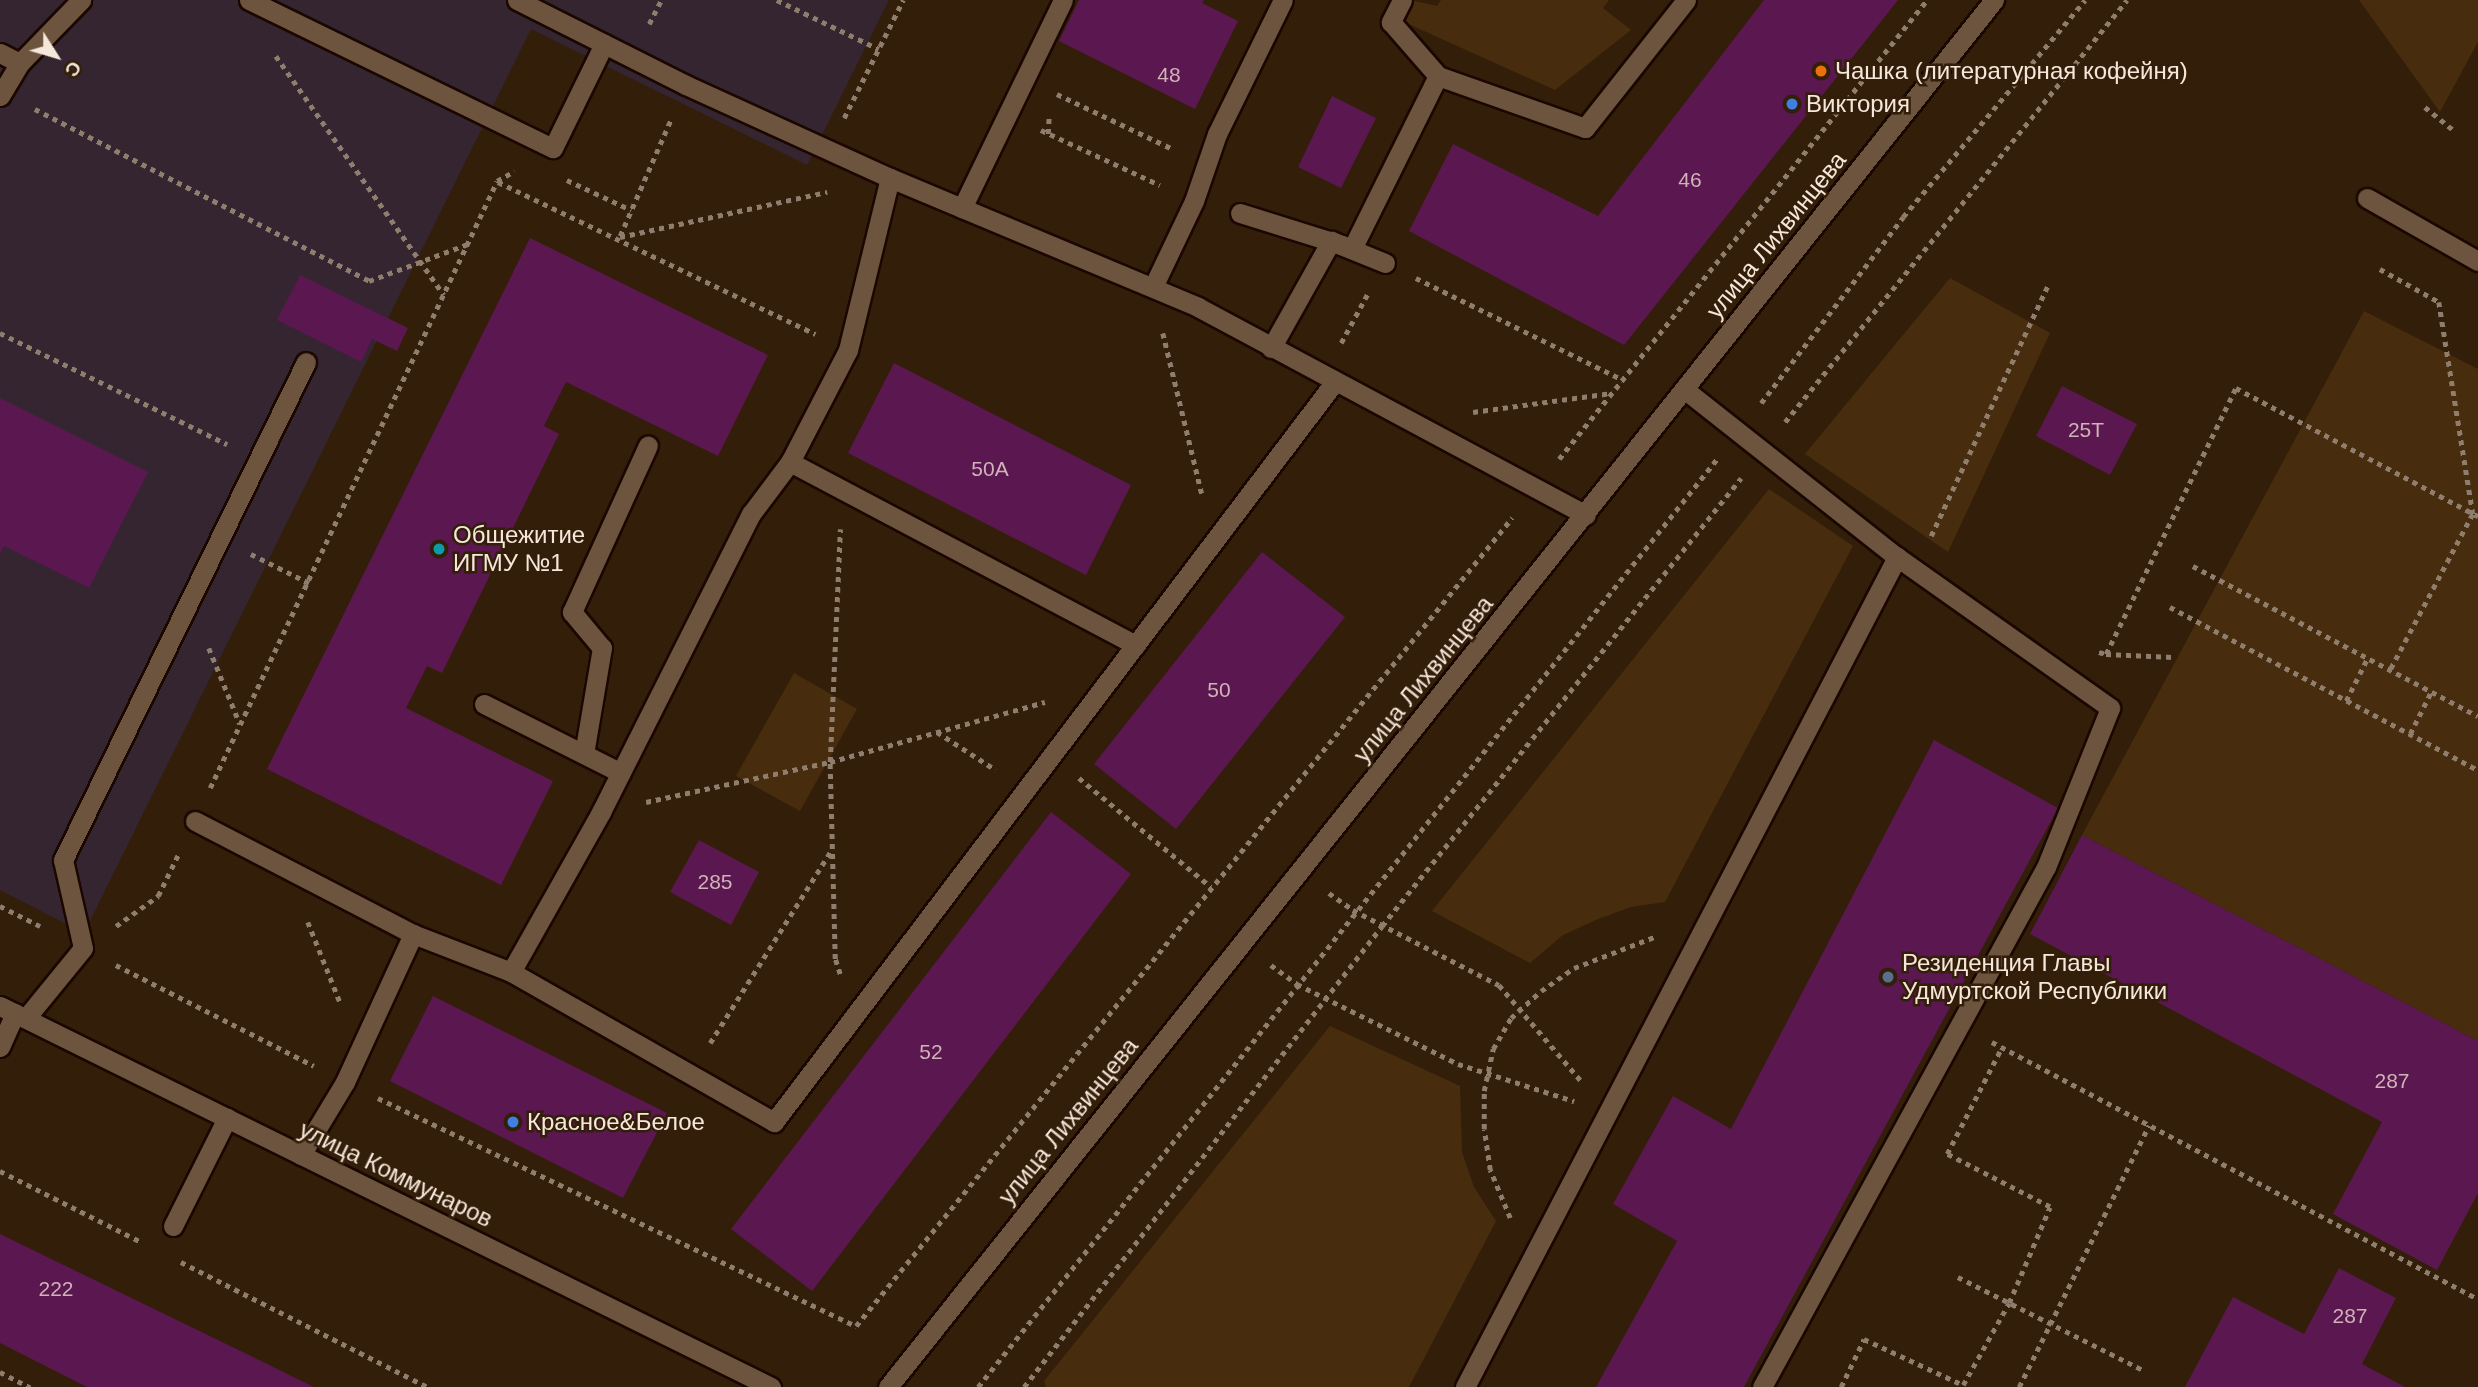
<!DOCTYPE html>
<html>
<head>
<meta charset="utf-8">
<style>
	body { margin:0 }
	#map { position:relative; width:2478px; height:1387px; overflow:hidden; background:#331e09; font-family:Helvetica,sans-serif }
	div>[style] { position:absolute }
	.education>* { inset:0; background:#342531 }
	.green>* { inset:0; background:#482c0e }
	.building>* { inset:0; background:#5b1750 }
	.path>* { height:4.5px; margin-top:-2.25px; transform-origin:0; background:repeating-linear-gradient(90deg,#8f7d6d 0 5px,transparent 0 10px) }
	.roads { filter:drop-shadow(2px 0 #1a0700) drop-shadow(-2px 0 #1a0700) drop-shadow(0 2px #1a0700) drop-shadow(0 -2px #1a0700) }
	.service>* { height:19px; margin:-9.5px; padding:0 9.5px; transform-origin:9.5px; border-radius:9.5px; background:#6c543e }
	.tertiary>* { height:19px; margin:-9.5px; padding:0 9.5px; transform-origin:9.5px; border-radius:9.5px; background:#6c543e }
	.dots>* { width:19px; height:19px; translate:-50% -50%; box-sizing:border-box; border:4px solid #331e09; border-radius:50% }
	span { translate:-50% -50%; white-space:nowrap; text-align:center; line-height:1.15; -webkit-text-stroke:5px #331e09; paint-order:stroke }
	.number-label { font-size:21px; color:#cfb3b8 }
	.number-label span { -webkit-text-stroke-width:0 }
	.poi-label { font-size:24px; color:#f6e7db }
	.left { translate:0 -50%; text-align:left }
	.street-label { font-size:24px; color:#f6e7db }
	.north { position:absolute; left:21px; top:21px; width:70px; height:70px; -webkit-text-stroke:5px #331e09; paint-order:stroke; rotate:127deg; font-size:19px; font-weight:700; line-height:28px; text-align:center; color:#f6e7db }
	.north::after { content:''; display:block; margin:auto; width:24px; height:32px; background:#f6e7db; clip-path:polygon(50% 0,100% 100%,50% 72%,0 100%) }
</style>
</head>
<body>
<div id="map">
	<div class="education">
		<div style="clip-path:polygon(0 0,889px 0,807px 165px,531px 29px,84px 933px,0 890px)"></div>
	</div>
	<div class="green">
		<div style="clip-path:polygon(1410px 0,1437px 6px,1441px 0,1609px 0,1603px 8px,1631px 30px,1555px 90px,1404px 22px)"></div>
		<div style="clip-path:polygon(2359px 0,2478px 0,2478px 42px,2440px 112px)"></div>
		<div style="clip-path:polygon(1950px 278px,2050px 333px,1948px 552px,1805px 454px)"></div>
		<div style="clip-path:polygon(2364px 311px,2478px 369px,2478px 1041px,2082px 835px)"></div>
		<div style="clip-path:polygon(1769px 489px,1853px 546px,1665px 902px,1631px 907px,1598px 919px,1563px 935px,1530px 963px,1432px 911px)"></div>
		<div style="clip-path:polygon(794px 673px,857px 709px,800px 811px,736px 776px)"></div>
		<div style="clip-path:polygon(1330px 1026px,1460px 1086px,1462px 1152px,1474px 1187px,1496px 1221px,1409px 1387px,1046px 1387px,1044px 1381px)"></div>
	</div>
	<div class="building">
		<div style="clip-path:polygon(1079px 0,1204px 0,1202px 3px,1238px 21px,1195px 109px,1059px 41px)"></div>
		<div style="clip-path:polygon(1764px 0,1898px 0,1624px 345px,1409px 231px,1453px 144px,1598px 216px)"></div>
		<div style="clip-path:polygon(1332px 96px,1376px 118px,1341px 188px,1298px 167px)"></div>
		<div style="clip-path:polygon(530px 238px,768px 355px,718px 456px,566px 382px,544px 426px,559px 434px,442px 673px,427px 666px,406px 708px,553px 781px,501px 885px,267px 769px)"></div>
		<div style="clip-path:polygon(300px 275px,408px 328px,397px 351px,372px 339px,361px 362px,277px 320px)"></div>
		<div style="clip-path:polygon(894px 363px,1131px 485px,1086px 575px,848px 453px)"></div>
		<div style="clip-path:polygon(2062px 386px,2137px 424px,2110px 475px,2036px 436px)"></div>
		<div style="clip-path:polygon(0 398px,148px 472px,89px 588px,4px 546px,0 554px)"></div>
		<div style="clip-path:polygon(1262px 552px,1345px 617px,1176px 829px,1094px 764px)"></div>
		<div style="clip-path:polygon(1934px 740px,2058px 808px,1744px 1387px,1596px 1387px,1677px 1241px,1613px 1204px,1673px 1096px,1731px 1129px)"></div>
		<div style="clip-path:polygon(1051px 812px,1131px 874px,812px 1291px,731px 1229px)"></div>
		<div style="clip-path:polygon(2082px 835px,2478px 1041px,2478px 1193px,2437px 1270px,2333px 1214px,2382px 1122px,2030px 934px)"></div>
		<div style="clip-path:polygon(699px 840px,759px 872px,731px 925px,670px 892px)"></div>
		<div style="clip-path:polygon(433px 996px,667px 1113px,623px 1198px,390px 1081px)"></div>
		<div style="clip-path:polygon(0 1234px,263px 1362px,314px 1387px,87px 1387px,0 1343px)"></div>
		<div style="clip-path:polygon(2339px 1268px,2396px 1298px,2362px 1364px,2405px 1387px,2185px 1387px,2233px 1297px,2304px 1334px)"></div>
	</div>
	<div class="path">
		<div style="left:777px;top:0;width:113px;rotate:25.7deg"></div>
		<div style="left:649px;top:24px;width:27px;rotate:-63deg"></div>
		<div style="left:276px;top:56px;width:292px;rotate:54.9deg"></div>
		<div style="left:1057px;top:94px;width:128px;rotate:25.4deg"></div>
		<div style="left:2425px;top:107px;width:36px;rotate:39deg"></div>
		<div style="left:35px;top:109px;width:376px;rotate:27.2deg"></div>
		<div style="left:369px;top:281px;width:106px;rotate:-20.5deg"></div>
		<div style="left:844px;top:118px;width:132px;rotate:-63.4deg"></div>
		<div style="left:1041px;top:130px;width:131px;rotate:24.8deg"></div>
		<div style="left:1048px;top:134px;width:17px;rotate:-87deg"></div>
		<div style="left:567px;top:180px;width:71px;rotate:25.1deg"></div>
		<div style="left:498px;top:182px;width:352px;rotate:25.6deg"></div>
		<div style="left:620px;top:236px;width:128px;rotate:-66.4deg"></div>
		<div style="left:620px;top:237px;width:212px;rotate:-12.3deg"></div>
		<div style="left:2380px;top:269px;width:68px;rotate:29.2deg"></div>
		<div style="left:2439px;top:302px;width:215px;rotate:80.9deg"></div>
		<div style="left:2473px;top:514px;width:178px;rotate:117.9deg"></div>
		<div style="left:1416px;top:278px;width:231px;rotate:26.2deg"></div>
		<div style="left:0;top:333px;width:253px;rotate:26.1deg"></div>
		<div style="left:1163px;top:333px;width:166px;rotate:76.4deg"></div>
		<div style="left:1341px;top:343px;width:55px;rotate:-61.6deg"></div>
		<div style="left:1761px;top:403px;width:234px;rotate:-52.6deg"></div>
		<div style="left:1903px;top:217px;width:283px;rotate:-50deg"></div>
		<div style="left:1473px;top:412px;width:140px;rotate:-7.8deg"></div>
		<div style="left:1785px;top:422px;width:543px;rotate:-50.98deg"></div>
		<div style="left:1559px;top:459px;width:588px;rotate:-51.28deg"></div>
		<div style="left:1931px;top:536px;width:279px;rotate:-65deg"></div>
		<div style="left:251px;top:554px;width:65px;rotate:26.6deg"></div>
		<div style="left:2193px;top:566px;width:322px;rotate:27.8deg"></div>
		<div style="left:2170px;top:607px;width:348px;rotate:27.9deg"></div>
		<div style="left:209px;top:648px;width:82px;rotate:67.8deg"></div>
		<div style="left:2099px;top:652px;width:7px;rotate:16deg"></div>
		<div style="left:2106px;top:654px;width:296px;rotate:-64deg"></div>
		<div style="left:2236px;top:388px;width:274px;rotate:27.9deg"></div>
		<div style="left:2106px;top:654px;width:67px;rotate:2.6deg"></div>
		<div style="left:2346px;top:701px;width:47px;rotate:-63.4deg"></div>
		<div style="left:937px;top:732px;width:70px;rotate:32.8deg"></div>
		<div style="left:2410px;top:734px;width:47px;rotate:-63.4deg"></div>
		<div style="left:1079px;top:778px;width:171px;rotate:39.5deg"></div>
		<div style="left:210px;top:788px;width:671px;rotate:-64.69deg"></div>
		<div style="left:497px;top:181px;width:20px;rotate:-30deg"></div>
		<div style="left:646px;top:802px;width:188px;rotate:-12.3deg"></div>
		<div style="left:830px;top:762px;width:223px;rotate:-15.6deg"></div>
		<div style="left:1329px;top:893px;width:29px;rotate:35deg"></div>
		<div style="left:1353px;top:910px;width:164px;rotate:27.2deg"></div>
		<div style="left:1499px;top:985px;width:129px;rotate:49.4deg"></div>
		<div style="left:0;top:906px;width:45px;rotate:26.6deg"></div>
		<div style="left:308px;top:922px;width:86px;rotate:68.2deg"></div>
		<div style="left:116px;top:926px;width:52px;rotate:-35.5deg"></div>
		<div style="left:158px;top:896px;width:48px;rotate:-64deg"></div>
		<div style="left:116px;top:965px;width:222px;rotate:27deg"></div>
		<div style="left:1271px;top:965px;width:32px;rotate:36deg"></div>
		<div style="left:1297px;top:984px;width:180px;rotate:26.4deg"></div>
		<div style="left:1458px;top:1064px;width:122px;rotate:17.7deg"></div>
		<div style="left:840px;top:974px;width:16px;rotate:-108deg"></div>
		<div style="left:835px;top:959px;width:197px;rotate:-91.5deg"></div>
		<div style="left:830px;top:762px;width:233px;rotate:-87.5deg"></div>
		<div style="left:1992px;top:1042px;width:550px;rotate:27.87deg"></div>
		<div style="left:710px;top:1043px;width:229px;rotate:-57.8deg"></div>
		<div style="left:378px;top:1098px;width:530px;rotate:25.5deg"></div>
		<div style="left:856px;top:1326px;width:1041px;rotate:-50.93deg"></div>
		<div style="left:0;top:1171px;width:156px;rotate:26.7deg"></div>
		<div style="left:1510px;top:1218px;width:52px;rotate:-112.6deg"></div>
		<div style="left:1490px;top:1170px;width:41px;rotate:-98.3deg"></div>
		<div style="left:1484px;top:1129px;width:38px;rotate:-90deg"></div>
		<div style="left:1484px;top:1091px;width:43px;rotate:-77.9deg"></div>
		<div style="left:1493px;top:1049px;width:36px;rotate:-60deg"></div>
		<div style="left:1511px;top:1018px;width:40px;rotate:-42deg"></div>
		<div style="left:1541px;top:991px;width:40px;rotate:-34.9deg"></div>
		<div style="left:1574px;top:968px;width:89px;rotate:-21.1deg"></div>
		<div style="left:181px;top:1262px;width:276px;rotate:26.9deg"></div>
		<div style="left:1958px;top:1277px;width:209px;rotate:26.7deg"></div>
		<div style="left:0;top:1372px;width:34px;rotate:27deg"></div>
		<div style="left:978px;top:1387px;width:1186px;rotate:-51.47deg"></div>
		<div style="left:1024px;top:1387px;width:584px;rotate:-52.17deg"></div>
		<div style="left:1382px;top:926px;width:574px;rotate:-51.29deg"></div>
		<div style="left:1841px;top:1387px;width:53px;rotate:-64.4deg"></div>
		<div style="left:1864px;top:1339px;width:109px;rotate:24.9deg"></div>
		<div style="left:1963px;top:1385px;width:94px;rotate:-60.7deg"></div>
		<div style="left:2009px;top:1303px;width:104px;rotate:-66.9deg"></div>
		<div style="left:2050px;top:1207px;width:116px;rotate:-152.8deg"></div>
		<div style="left:1947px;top:1154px;width:120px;rotate:-62.8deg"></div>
		<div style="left:2019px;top:1387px;width:292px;rotate:-63.6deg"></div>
	</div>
	<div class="roads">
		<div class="service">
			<div style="left:249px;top:0;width:338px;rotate:26deg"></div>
			<div style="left:553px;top:148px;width:116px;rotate:-63.9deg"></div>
			<div style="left:517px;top:0;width:189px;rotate:26.7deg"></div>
			<div style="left:686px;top:85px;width:224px;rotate:24.5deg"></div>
			<div style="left:890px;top:178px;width:334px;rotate:22.7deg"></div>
			<div style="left:1198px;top:307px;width:440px;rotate:28.2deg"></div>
			<div style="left:1402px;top:0;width:25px;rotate:117deg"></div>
			<div style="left:1391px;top:22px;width:72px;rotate:49deg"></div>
			<div style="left:1438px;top:76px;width:156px;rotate:19.5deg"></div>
			<div style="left:1585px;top:128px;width:163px;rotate:-51.7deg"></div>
			<div style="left:0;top:53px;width:22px;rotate:27deg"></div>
			<div style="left:0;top:96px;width:39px;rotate:-59deg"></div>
			<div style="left:20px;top:63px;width:88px;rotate:-45.9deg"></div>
			<div style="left:2367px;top:198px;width:128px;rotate:29.6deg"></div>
			<div style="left:962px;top:208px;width:231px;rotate:-64.1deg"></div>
			<div style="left:1240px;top:213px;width:107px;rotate:17.4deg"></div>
			<div style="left:1385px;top:263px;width:58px;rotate:-157.8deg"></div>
			<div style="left:1331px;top:241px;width:22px;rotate:21deg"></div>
			<div style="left:1352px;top:249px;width:193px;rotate:-63.6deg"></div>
			<div style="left:1153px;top:287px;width:95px;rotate:-64.5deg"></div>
			<div style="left:1194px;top:201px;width:71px;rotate:-71.1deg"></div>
			<div style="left:1217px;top:134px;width:149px;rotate:-63.8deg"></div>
			<div style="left:1271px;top:348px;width:123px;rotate:-60.7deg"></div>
			<div style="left:1684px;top:389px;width:271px;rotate:38.3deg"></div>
			<div style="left:1897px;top:557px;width:261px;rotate:35.3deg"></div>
			<div style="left:2110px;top:708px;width:171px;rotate:111.9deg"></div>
			<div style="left:2046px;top:867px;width:592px;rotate:118.64deg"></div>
			<div style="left:790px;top:462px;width:391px;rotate:27.9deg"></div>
			<div style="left:484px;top:704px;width:153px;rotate:26.7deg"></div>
			<div style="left:584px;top:754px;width:108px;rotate:-80.4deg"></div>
			<div style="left:602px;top:648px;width:47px;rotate:-129.8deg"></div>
			<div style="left:572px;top:612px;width:183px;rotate:-65.5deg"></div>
			<div style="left:195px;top:821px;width:246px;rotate:27.4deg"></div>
			<div style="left:511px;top:972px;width:303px;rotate:29.7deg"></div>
			<div style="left:774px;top:1122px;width:927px;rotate:-52.85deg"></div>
			<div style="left:26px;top:1018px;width:90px;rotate:-50.8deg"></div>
			<div style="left:83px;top:948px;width:90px;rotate:-102.8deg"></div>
			<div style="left:63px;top:860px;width:554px;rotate:-63.99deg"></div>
			<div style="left:0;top:1047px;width:37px;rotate:-66deg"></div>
			<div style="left:301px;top:1155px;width:85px;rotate:-58.9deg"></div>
			<div style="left:345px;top:1082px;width:163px;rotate:-65.3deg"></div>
			<div style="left:413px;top:934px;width:105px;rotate:21.2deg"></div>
			<div style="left:511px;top:972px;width:184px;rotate:-60.6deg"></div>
			<div style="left:601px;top:812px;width:334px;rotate:-63.3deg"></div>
			<div style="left:751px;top:514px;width:65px;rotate:-53.1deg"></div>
			<div style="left:790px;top:462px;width:126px;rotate:-62.6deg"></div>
			<div style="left:848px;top:350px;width:177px;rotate:-76.3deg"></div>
			<div style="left:173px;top:1226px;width:121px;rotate:-63.4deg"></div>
			<div style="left:1465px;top:1387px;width:936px;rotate:-62.5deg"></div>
		</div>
		<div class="tertiary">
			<div style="left:0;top:1006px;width:860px;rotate:26.3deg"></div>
			<div style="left:888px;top:1387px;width:1774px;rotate:-51.43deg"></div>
		</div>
	</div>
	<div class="dots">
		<div style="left:1821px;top:71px;background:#e8710a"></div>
		<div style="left:1792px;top:104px;background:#3f7fe0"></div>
		<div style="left:439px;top:549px;background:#0f9aa8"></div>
		<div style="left:1888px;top:977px;background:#5c6f8a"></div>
		<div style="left:513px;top:1122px;background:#3f7fe0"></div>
	</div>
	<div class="number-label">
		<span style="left:1169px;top:75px">48</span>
		<span style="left:1690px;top:180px">46</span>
		<span style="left:2086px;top:430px">25Т</span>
		<span style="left:990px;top:469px">50А</span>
		<span style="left:1219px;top:690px">50</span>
		<span style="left:715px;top:882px">285</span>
		<span style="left:931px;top:1052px">52</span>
		<span style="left:2392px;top:1081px">287</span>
		<span style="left:56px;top:1289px">222</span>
		<span style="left:2350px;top:1316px">287</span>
	</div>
	<div class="poi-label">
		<span class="left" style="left:1835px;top:71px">Чашка (литературная кофейня)</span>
		<span class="left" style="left:1806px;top:104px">Виктория</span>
		<span class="left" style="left:453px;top:549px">Общежитие<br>ИГМУ №1</span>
		<span class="left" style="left:1902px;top:977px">Резиденция Главы<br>Удмуртской Республики</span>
		<span class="left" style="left:527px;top:1122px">Красное&amp;Белое</span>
	</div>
	<div class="street-label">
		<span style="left:1776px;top:235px;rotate:-51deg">улица Лихвинцева</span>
		<span style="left:1423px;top:679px;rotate:-51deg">улица Лихвинцева</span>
		<span style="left:1068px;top:1121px;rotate:-51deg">улица Лихвинцева</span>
		<span style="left:396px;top:1174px;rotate:26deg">улица Коммунаров</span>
	</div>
	<div class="north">С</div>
</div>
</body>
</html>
